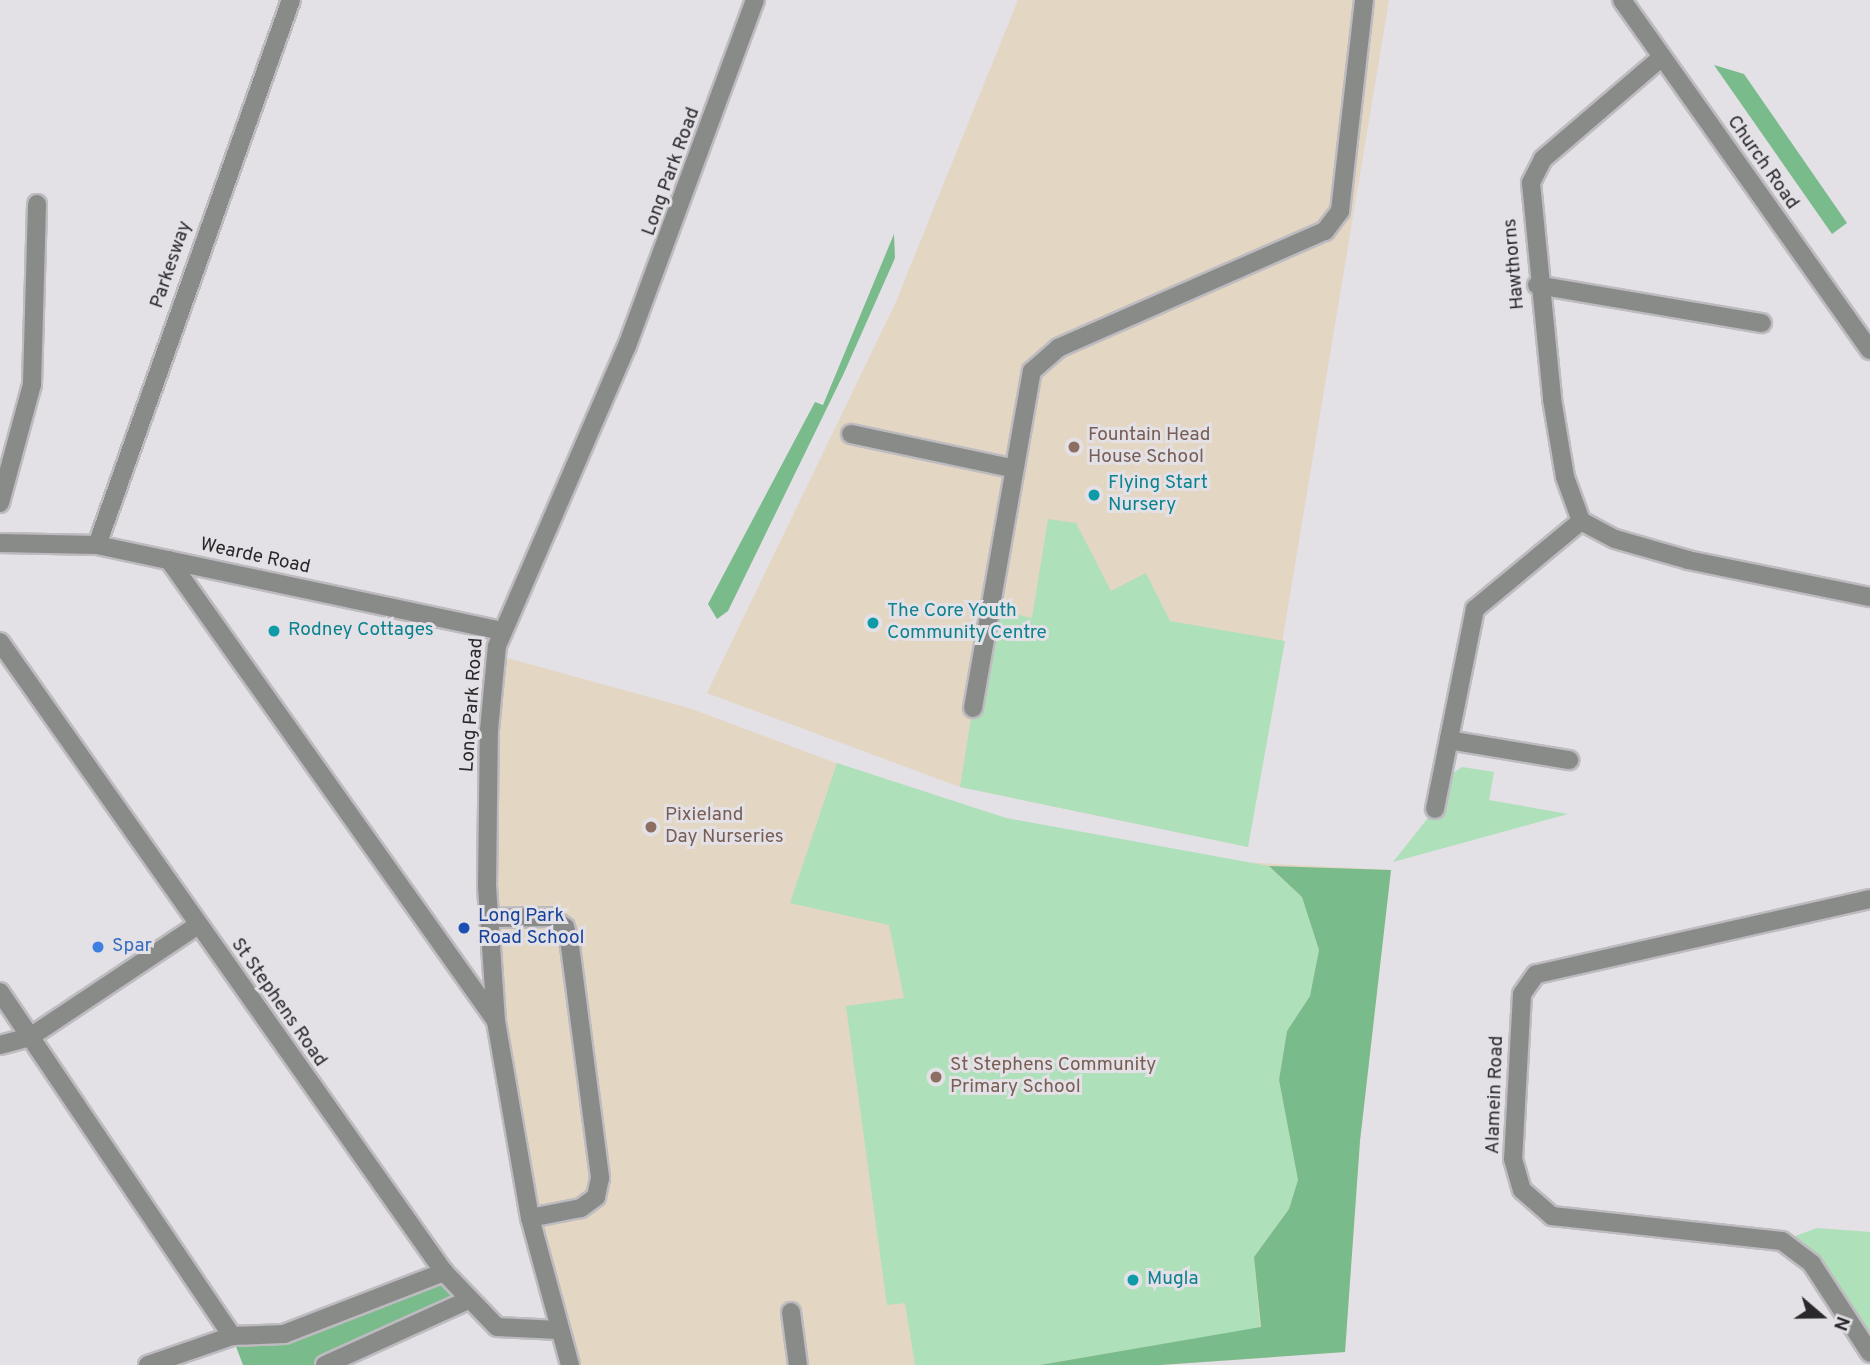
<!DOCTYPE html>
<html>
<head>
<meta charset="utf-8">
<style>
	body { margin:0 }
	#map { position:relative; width:1870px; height:1365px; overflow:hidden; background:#e3e0e6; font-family:Overpass,sans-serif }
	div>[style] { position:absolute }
	.education>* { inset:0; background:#e3d6c2 }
	.green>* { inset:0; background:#aee0ba }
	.forest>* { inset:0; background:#7abb8c }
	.roads { filter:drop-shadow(2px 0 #bebbc0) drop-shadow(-2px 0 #bebbc0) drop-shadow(0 2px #bebbc0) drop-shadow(0 -2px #bebbc0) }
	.minor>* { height:18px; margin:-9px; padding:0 9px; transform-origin:9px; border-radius:9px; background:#898b89 }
	.dots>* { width:19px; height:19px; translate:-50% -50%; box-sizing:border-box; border:4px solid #e3e0e6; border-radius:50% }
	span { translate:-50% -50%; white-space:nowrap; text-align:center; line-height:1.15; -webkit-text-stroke:6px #e3e0e6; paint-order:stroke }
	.street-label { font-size:19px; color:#29282a }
	.education-label { font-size:19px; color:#785e54 }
	.left { translate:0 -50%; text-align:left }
	.culture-label { font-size:19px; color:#0d838f }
	.transit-label { font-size:19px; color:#164399 }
	.shop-label { font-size:19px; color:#366cbe }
	.north { position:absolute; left:1786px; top:1281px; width:70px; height:70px; -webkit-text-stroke:5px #e3e0e6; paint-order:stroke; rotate:110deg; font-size:19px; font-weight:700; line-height:28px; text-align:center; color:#29282a }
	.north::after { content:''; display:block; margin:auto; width:24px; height:32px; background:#29282a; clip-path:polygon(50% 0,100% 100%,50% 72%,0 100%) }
</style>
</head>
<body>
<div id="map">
	<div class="education">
		<div style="clip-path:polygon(1018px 0,1389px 0,1248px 847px,960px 787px,707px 693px,895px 304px)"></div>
		<div style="clip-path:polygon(496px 655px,689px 708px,900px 787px,1006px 818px,1219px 861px,1391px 870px,1360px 1141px,1345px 1352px,1160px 1365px,570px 1365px,496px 1014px,490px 722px)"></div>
	</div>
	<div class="green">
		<div style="clip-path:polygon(1048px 519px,1076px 523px,1111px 591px,1146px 573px,1170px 621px,1285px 641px,1248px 847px,960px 787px,989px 608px,1032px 618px)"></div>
		<div style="clip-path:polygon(837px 763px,1006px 818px,1269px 866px,1302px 897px,1319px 950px,1310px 996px,1287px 1031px,1279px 1080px,1298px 1180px,1289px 1209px,1254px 1257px,1260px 1328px,1040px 1365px,915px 1365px,905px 1303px,887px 1305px,846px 1006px,904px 998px,889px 925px,790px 903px)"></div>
		<div style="clip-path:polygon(1462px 767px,1494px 772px,1489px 800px,1568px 814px,1393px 862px,1435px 809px,1441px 781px)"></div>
		<div style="clip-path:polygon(1817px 1228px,1870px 1232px,1870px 1353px,1858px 1329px,1782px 1241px)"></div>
	</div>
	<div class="forest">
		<div style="clip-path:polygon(1714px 65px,1744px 74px,1847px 223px,1832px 234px)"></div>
		<div style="clip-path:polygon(894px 234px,895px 258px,844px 373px,728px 611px,717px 619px,708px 604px,815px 402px,823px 405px)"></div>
		<div style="clip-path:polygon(1269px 866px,1391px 870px,1360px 1141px,1345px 1352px,1160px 1365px,1040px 1365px,1261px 1327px,1254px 1257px,1289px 1209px,1298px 1180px,1279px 1080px,1287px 1031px,1310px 996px,1319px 950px,1302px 897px)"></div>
		<div style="clip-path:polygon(444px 1272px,468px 1300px,325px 1365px,243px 1365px,232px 1336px,284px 1334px)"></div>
	</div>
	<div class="roads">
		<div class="minor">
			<div style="left:1622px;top:0;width:429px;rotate:54.7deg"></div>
			<div style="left:1662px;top:57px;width:157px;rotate:139.4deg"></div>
			<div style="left:1543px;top:159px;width:27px;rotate:117deg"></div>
			<div style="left:1531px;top:183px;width:217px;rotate:84.4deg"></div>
			<div style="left:1552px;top:399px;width:79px;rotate:80.5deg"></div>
			<div style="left:1565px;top:477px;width:47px;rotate:70deg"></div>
			<div style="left:1581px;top:521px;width:38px;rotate:28deg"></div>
			<div style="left:1615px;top:539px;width:76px;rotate:16deg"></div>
			<div style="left:1688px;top:560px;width:186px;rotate:11.5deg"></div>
			<div style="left:1537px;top:285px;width:228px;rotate:9.6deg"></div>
			<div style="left:851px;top:434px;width:164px;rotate:12deg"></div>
			<div style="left:0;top:503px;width:123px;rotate:-74.9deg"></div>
			<div style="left:32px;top:384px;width:180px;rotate:-88.4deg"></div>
			<div style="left:0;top:543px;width:97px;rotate:1.2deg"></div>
			<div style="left:97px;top:545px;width:412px;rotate:12deg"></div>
			<div style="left:97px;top:545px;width:578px;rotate:-70.41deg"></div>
			<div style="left:169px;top:560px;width:565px;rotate:54.65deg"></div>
			<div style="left:0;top:642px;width:771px;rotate:54.83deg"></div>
			<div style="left:444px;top:1272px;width:76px;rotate:46.1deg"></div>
			<div style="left:497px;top:1327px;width:61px;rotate:2.8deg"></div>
			<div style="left:973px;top:708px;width:342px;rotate:-80.1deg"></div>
			<div style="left:1032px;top:371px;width:35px;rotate:-41deg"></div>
			<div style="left:1058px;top:348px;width:292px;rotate:-23.7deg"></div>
			<div style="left:1325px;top:231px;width:25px;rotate:-53deg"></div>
			<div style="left:1340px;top:211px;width:212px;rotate:-83.5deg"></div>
			<div style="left:1449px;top:740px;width:122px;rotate:9.5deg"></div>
			<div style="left:1435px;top:809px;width:204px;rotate:-78.7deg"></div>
			<div style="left:1475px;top:609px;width:138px;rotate:-39.7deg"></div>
			<div style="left:1870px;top:899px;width:342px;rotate:167.3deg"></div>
			<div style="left:1536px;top:974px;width:24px;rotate:125deg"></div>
			<div style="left:1522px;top:994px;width:165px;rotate:93.1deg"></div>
			<div style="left:1513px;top:1159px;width:32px;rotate:74deg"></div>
			<div style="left:1522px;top:1190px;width:40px;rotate:41deg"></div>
			<div style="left:1552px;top:1216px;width:231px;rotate:6.2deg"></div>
			<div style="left:1782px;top:1241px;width:38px;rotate:37deg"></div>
			<div style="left:1812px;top:1264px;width:106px;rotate:56.9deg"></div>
			<div style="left:488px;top:918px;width:63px;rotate:-0.9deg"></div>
			<div style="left:551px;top:917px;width:17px;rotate:36deg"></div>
			<div style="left:565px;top:927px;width:20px;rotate:75deg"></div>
			<div style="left:570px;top:946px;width:234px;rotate:82.6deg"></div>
			<div style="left:600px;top:1178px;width:19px;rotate:102deg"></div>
			<div style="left:596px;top:1197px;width:19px;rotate:144deg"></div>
			<div style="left:581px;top:1208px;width:52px;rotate:168.9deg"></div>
			<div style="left:0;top:992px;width:415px;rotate:56deg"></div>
			<div style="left:0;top:1045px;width:31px;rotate:-15deg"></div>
			<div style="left:30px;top:1037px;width:202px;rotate:-33.7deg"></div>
			<div style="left:791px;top:1312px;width:53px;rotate:82.5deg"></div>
			<div style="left:148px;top:1365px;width:89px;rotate:-19deg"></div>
			<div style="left:232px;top:1336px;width:52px;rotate:-2.2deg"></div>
			<div style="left:284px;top:1334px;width:172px;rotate:-21.2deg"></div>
			<div style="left:325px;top:1365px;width:157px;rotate:-24.4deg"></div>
			<div style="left:570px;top:1365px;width:152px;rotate:-105.2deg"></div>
			<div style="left:530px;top:1218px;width:200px;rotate:-99.8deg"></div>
			<div style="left:496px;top:1021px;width:135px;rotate:-93.8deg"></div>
			<div style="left:487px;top:886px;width:156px;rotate:-89.3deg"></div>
			<div style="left:489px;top:730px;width:84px;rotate:-84.6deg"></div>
			<div style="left:497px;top:646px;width:327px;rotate:-66.6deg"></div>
			<div style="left:627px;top:346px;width:369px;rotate:-69.7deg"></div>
		</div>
	</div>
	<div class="dots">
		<div style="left:1074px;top:447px;background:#8d6e63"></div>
		<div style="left:1094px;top:495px;background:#0f9aa8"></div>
		<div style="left:873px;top:623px;background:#0f9aa8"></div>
		<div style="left:274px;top:631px;background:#0f9aa8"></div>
		<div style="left:651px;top:827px;background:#8d6e63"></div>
		<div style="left:464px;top:928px;background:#1a4fb4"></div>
		<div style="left:98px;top:947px;background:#3f7fe0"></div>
		<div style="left:936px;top:1077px;background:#8d6e63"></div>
		<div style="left:1133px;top:1280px;background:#0f9aa8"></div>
	</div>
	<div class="street-label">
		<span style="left:1762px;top:163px;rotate:55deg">Church Road</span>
		<span style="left:672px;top:172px;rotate:-70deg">Long Park Road</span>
		<span style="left:1515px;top:264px;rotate:-95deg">Hawthorns</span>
		<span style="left:172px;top:265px;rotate:-71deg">Parkesway</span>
		<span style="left:255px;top:557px;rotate:12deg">Wearde Road</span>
		<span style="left:473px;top:705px;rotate:-86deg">Long Park Road</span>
		<span style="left:278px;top:1003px;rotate:55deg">St Stephens Road</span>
		<span style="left:1496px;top:1095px;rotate:-88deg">Alamein Road</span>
	</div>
	<div class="education-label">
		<span class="left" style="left:1088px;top:447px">Fountain Head<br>House School</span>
		<span class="left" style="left:665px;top:827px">Pixieland<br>Day Nurseries</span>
		<span class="left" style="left:950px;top:1077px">St Stephens Community<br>Primary School</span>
	</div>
	<div class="culture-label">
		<span class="left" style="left:1108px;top:495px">Flying Start<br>Nursery</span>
		<span class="left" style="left:887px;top:623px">The Core Youth<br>Community Centre</span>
		<span class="left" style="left:288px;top:631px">Rodney Cottages</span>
		<span class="left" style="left:1147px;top:1280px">Mugla</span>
	</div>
	<div class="transit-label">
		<span class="left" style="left:478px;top:928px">Long Park<br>Road School</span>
	</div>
	<div class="shop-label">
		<span class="left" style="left:112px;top:947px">Spar</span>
	</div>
	<div class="north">N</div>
</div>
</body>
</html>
